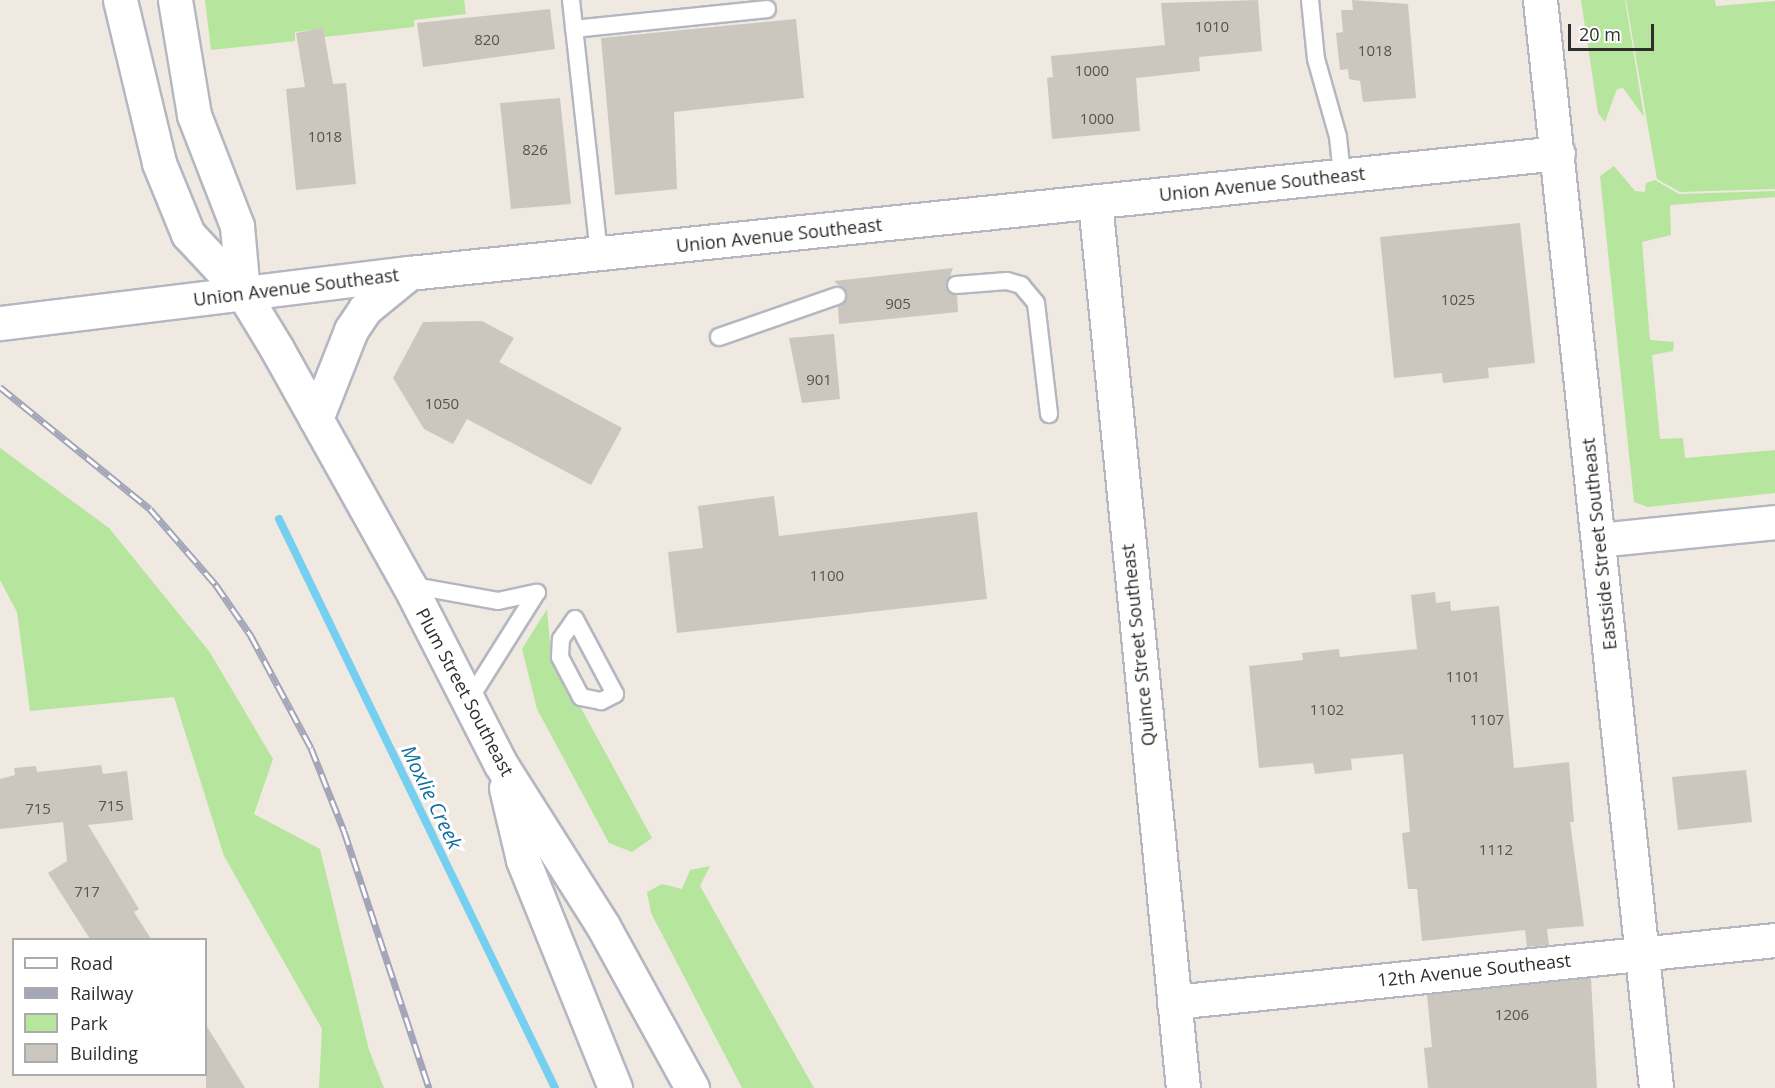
<!DOCTYPE html>
<html>
<head>
<meta charset="utf-8">
<style>
	body { margin:0 }
	#map { position:relative; width:1775px; height:1088px; overflow:hidden; background:#efe9e1; font-family:"Open Sans",sans-serif }
	div>[style] { position:absolute }
	.green>* { inset:0; background:#b6e59e }
	.stream>* { height:8px; margin:-4px; padding:0 4px; transform-origin:4px; border-radius:4px; background:#75cff0 }
	.building>* { inset:0; background:#cbc7bf }
	.roads { filter:drop-shadow(2px 0 #b4b7c1) drop-shadow(-2px 0 #b4b7c1) drop-shadow(0 2px #b4b7c1) drop-shadow(0 -2px #b4b7c1) }
	.lane>* { height:16px; margin:-8px; padding:0 8px; transform-origin:8px; border-radius:8px; background:#fff }
	.street>* { height:33px; margin:-16.5px; padding:0 16.5px; transform-origin:16.5px; border-radius:16.5px; background:#fff }
	.secondary>* { height:33px; margin:-16.5px; padding:0 16.5px; transform-origin:16.5px; border-radius:16.5px; background:#fff }
	.rail>* { height:7px; margin-top:-3.5px; transform-origin:0; background:repeating-linear-gradient(90deg,#fff 0 14px,#a3a6b8 0 28px); box-sizing:border-box; border-block:2px solid #a3a6b8 }
	span { translate:-50% -50%; white-space:nowrap; text-align:center; line-height:1.15; -webkit-text-stroke:6px #fff; paint-order:stroke }
	.number-label { font-size:15px; color:#555452 }
	.number-label span { -webkit-text-stroke-width:0 }
	.street-label { font-size:18px; color:#2e2e2e }
	.water-label { font-size:20px; color:#0d6fa3; font-style:italic }
	.legend { position:absolute; left:12px; top:938px; width:195px; height:138px; box-sizing:border-box; background:#fff; border:2px solid #ababab; margin:0; padding:8px 10px; list-style:none; font-size:18px; color:#2e2e2e }
	.legend li { display:flex; align-items:center; gap:12px; height:30px }
	.legend b { width:30px; border:2px solid #ababab }
	.scale { position:absolute; left:1568px; top:24px; width:86px; height:27px; box-sizing:border-box; border:3px solid #2e2e2e; border-top:0; padding-left:8px; font-size:18px; line-height:21px; white-space:nowrap; color:#2e2e2e; -webkit-text-stroke:4px #fff; paint-order:stroke }
</style>
</head>
<body>
<div id="map">
	<div class="green">
		<div style="clip-path:polygon(205px 0,464px 0,466px 14px,414px 20px,414px 27px,324px 37px,322px 29px,295px 32px,295px 41px,211px 50px)"></div>
		<div style="clip-path:polygon(1581px 0,1625px 0,1644px 117px,1623px 88px,1617px 89px,1605px 122px,1598px 113px)"></div>
		<div style="clip-path:polygon(1626px 0,1715px 0,1716px 6px,1775px 1px,1775px 189px,1680px 192px,1657px 179px)"></div>
		<div style="clip-path:polygon(1614px 166px,1635px 191px,1645px 192px,1646px 183px,1655px 180px,1679px 194px,1775px 191px,1775px 197px,1670px 205px,1671px 235px,1642px 242px,1650px 340px,1674px 342px,1673px 351px,1652px 355px,1660px 439px,1683px 438px,1685px 458px,1775px 450px,1775px 493px,1648px 507px,1634px 502px,1600px 176px)"></div>
		<div style="clip-path:polygon(0 448px,109px 528px,209px 651px,273px 759px,254px 814px,320px 849px,369px 1050px,384px 1088px,319px 1088px,322px 1029px,224px 856px,174px 697px,30px 711px,17px 612px,0 580px)"></div>
		<div style="clip-path:polygon(547px 609px,551px 653px,652px 838px,632px 852px,609px 843px,537px 709px,522px 649px)"></div>
		<div style="clip-path:polygon(710px 866px,700px 886px,814px 1088px,742px 1088px,651px 913px,647px 892px,662px 884px,682px 889px,690px 870px)"></div>
	</div>
	<div class="stream">
		<div style="left:279px;top:519px;width:632px;rotate:64.12deg"></div>
	</div>
	<div class="building">
		<div style="clip-path:polygon(1258px 0,1262px 51px,1199px 57px,1200px 71px,1136px 78px,1140px 131px,1052px 139px,1047px 78px,1053px 77px,1051px 56px,1165px 45px,1161px 3px)"></div>
		<div style="clip-path:polygon(1352px 0,1408px 4px,1416px 98px,1363px 102px,1360px 81px,1349px 79px,1348px 69px,1340px 70px,1336px 33px,1343px 32px,1341px 10px,1353px 10px)"></div>
		<div style="clip-path:polygon(550px 9px,555px 49px,423px 67px,417px 23px)"></div>
		<div style="clip-path:polygon(796px 19px,804px 98px,674px 112px,677px 189px,615px 195px,601px 38px)"></div>
		<div style="clip-path:polygon(323px 28px,333px 84px,346px 83px,356px 184px,296px 190px,286px 89px,305px 87px,296px 33px)"></div>
		<div style="clip-path:polygon(560px 98px,571px 204px,511px 209px,500px 103px)"></div>
		<div style="clip-path:polygon(1520px 223px,1535px 363px,1488px 368px,1489px 378px,1443px 383px,1442px 373px,1394px 378px,1380px 237px)"></div>
		<div style="clip-path:polygon(953px 268px,946px 286px,957px 295px,958px 312px,839px 324px,838px 307px,847px 293px,834px 281px)"></div>
		<div style="clip-path:polygon(482px 321px,514px 338px,499px 362px,622px 428px,591px 485px,467px 419px,453px 444px,424px 429px,393px 378px,423px 322px)"></div>
		<div style="clip-path:polygon(834px 334px,840px 399px,802px 403px,789px 338px)"></div>
		<div style="clip-path:polygon(774px 496px,779px 536px,977px 512px,987px 599px,677px 633px,668px 552px,703px 548px,698px 506px)"></div>
		<div style="clip-path:polygon(1435px 592px,1436px 603px,1450px 601px,1451px 611px,1499px 606px,1514px 768px,1569px 762px,1574px 822px,1570px 822px,1584px 926px,1547px 929px,1549px 945px,1527px 947px,1525px 930px,1422px 941px,1417px 889px,1408px 889px,1402px 833px,1410px 832px,1403px 754px,1351px 759px,1352px 770px,1315px 774px,1313px 763px,1259px 768px,1249px 666px,1303px 660px,1302px 653px,1339px 649px,1340px 657px,1417px 649px,1411px 595px)"></div>
		<div style="clip-path:polygon(101px 765px,103px 774px,127px 771px,133px 820px,88px 825px,139px 909px,134px 912px,151px 939px,90px 939px,48px 873px,67px 861px,63px 822px,0 829px,0 779px,15px 775px,14px 768px,36px 766px,37px 772px)"></div>
		<div style="clip-path:polygon(1746px 770px,1752px 822px,1678px 830px,1672px 777px)"></div>
		<div style="clip-path:polygon(1591px 978px,1597px 1088px,1428px 1088px,1424px 1048px,1432px 1047px,1427px 995px)"></div>
		<div style="clip-path:polygon(206px 1025px,245px 1088px,206px 1088px)"></div>
	</div>
	<div class="roads">
		<div class="lane">
			<div style="left:571px;top:0;width:257px;rotate:83.7deg"></div>
			<div style="left:1310px;top:0;width:59px;rotate:84.2deg"></div>
			<div style="left:1316px;top:59px;width:81px;rotate:74.2deg"></div>
			<div style="left:1338px;top:137px;width:39px;rotate:84deg"></div>
			<div style="left:574px;top:29px;width:194px;rotate:-5.9deg"></div>
			<div style="left:956px;top:285px;width:51px;rotate:-4.5deg"></div>
			<div style="left:1007px;top:281px;width:15px;rotate:16deg"></div>
			<div style="left:1021px;top:285px;width:23px;rotate:50deg"></div>
			<div style="left:1036px;top:303px;width:112px;rotate:83.3deg"></div>
			<div style="left:719px;top:337px;width:125px;rotate:-19.2deg"></div>
			<div style="left:409px;top:585px;width:90px;rotate:10.2deg"></div>
			<div style="left:498px;top:601px;width:40px;rotate:-12deg"></div>
			<div style="left:575px;top:619px;width:85px;rotate:61.9deg"></div>
			<div style="left:615px;top:694px;width:16px;rotate:153deg"></div>
			<div style="left:601px;top:701px;width:20px;rotate:-169deg"></div>
			<div style="left:581px;top:697px;width:45px;rotate:-117.7deg"></div>
			<div style="left:560px;top:657px;width:18px;rotate:-87deg"></div>
			<div style="left:561px;top:639px;width:24px;rotate:-55deg"></div>
			<div style="left:469px;top:700px;width:124px;rotate:-57.8deg"></div>
		</div>
		<div class="street">
			<div style="left:1095px;top:202px;width:890px;rotate:84.33deg"></div>
			<div style="left:1598px;top:540px;width:178px;rotate:-5.8deg"></div>
			<div style="left:1174px;top:1002px;width:604px;rotate:-5.89deg"></div>
		</div>
		<div class="secondary">
			<div style="left:120px;top:0;width:168px;rotate:76.5deg"></div>
			<div style="left:159px;top:163px;width:77px;rotate:67.8deg"></div>
			<div style="left:188px;top:234px;width:81px;rotate:47deg"></div>
			<div style="left:243px;top:293px;width:66px;rotate:58.7deg"></div>
			<div style="left:277px;top:349px;width:270px;rotate:60.8deg"></div>
			<div style="left:409px;top:585px;width:200px;rotate:62.9deg"></div>
			<div style="left:500px;top:763px;width:193px;rotate:57.7deg"></div>
			<div style="left:603px;top:926px;width:185px;rotate:61.2deg"></div>
			<div style="left:175px;top:0;width:117px;rotate:80.6deg"></div>
			<div style="left:194px;top:115px;width:119px;rotate:68.8deg"></div>
			<div style="left:237px;top:226px;width:67px;rotate:84.9deg"></div>
			<div style="left:1540px;top:0;width:1094px;rotate:83.91deg"></div>
			<div style="left:0;top:323px;width:412px;rotate:-7deg"></div>
			<div style="left:409px;top:273px;width:1155px;rotate:-5.96deg"></div>
			<div style="left:316px;top:419px;width:96px;rotate:-68.5deg"></div>
			<div style="left:351px;top:330px;width:25px;rotate:-56deg"></div>
			<div style="left:365px;top:309px;width:57px;rotate:-39.3deg"></div>
			<div style="left:506px;top:788px;width:74px;rotate:76.7deg"></div>
			<div style="left:523px;top:860px;width:246px;rotate:68deg"></div>
		</div>
	</div>
	<div class="rail">
		<div style="left:0;top:387px;width:193px;rotate:39.1deg"></div>
		<div style="left:150px;top:509px;width:101px;rotate:49deg"></div>
		<div style="left:216px;top:585px;width:62px;rotate:55.5deg"></div>
		<div style="left:251px;top:636px;width:127px;rotate:61.8deg"></div>
		<div style="left:311px;top:748px;width:89px;rotate:68.3deg"></div>
		<div style="left:344px;top:831px;width:271px;rotate:71.7deg"></div>
	</div>
	<div class="number-label">
		<span style="left:1212px;top:27px">1010</span>
		<span style="left:487px;top:40px">820</span>
		<span style="left:1375px;top:51px">1018</span>
		<span style="left:1092px;top:71px">1000</span>
		<span style="left:1097px;top:119px">1000</span>
		<span style="left:325px;top:137px">1018</span>
		<span style="left:535px;top:150px">826</span>
		<span style="left:1458px;top:300px">1025</span>
		<span style="left:898px;top:304px">905</span>
		<span style="left:819px;top:380px">901</span>
		<span style="left:442px;top:404px">1050</span>
		<span style="left:827px;top:576px">1100</span>
		<span style="left:1463px;top:677px">1101</span>
		<span style="left:1327px;top:710px">1102</span>
		<span style="left:1487px;top:720px">1107</span>
		<span style="left:111px;top:806px">715</span>
		<span style="left:38px;top:809px">715</span>
		<span style="left:1496px;top:850px">1112</span>
		<span style="left:87px;top:892px">717</span>
		<span style="left:1512px;top:1015px">1206</span>
	</div>
	<div class="street-label">
		<span style="left:1262px;top:184px;rotate:-6deg">Union Avenue Southeast</span>
		<span style="left:779px;top:235px;rotate:-6deg">Union Avenue Southeast</span>
		<span style="left:296px;top:287px;rotate:-7deg">Union Avenue Southeast</span>
		<span style="left:1599px;top:544px;rotate:-96deg">Eastside Street Southeast</span>
		<span style="left:1138px;top:645px;rotate:-96deg">Quince Street Southeast</span>
		<span style="left:465px;top:692px;rotate:62deg">Plum Street Southeast</span>
		<span style="left:1474px;top:970px;rotate:-6deg">12th Avenue Southeast</span>
	</div>
	<div class="water-label">
		<span style="left:432px;top:797px;rotate:64deg">Moxlie Creek</span>
	</div>
	<ul class="legend">
	<li><b style="height:8px;background:#fff"></b>Road</li>
	<li><b style="height:8px;background:#a3a6b8"></b>Railway</li>
	<li><b style="height:16px;background:#b6e59e"></b>Park</li>
	<li><b style="height:16px;background:#cbc7bf"></b>Building</li>
	</ul>
	<div class="scale">20 m</div>
</div>
</body>
</html>
